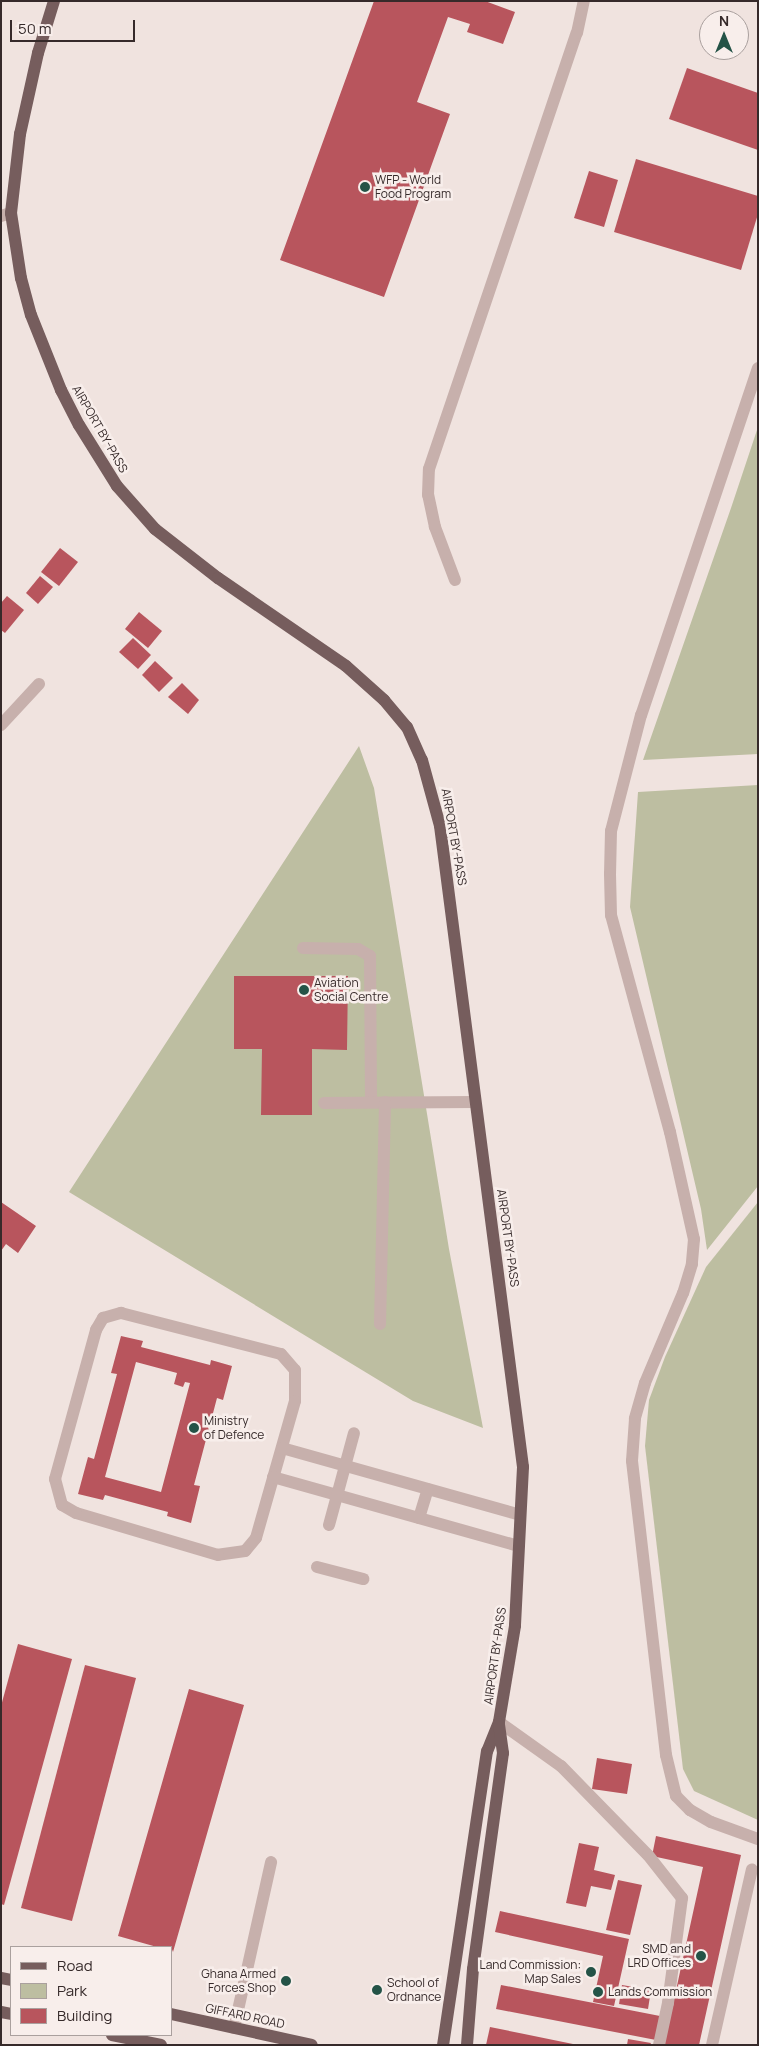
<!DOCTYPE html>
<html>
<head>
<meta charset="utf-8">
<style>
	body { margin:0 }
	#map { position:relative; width:759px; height:2046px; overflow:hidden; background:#f0e3df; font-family:Manrope,sans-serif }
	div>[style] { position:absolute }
	.green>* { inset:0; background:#bdbea1 }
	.building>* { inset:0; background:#b8555d }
	.minor>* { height:12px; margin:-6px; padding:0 6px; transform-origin:6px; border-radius:6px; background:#c7b0ac }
	.major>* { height:12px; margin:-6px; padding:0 6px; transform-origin:6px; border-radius:6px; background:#765d5d }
	.dots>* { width:14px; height:14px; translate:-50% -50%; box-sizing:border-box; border:2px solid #f8eeeb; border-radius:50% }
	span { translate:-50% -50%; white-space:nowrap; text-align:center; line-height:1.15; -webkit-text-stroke:5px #f8eeeb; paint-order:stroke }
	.poi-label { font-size:12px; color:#362a2a }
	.left { translate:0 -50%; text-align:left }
	.right { translate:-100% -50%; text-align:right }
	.street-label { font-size:12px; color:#362a2a }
	.frame { position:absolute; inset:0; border:2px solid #362a2a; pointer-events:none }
	.legend { position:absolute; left:10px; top:1946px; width:162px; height:90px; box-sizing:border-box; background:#f8eeeb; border:1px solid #aaa09e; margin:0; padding:6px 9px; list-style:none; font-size:15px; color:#362a2a }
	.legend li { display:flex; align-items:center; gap:10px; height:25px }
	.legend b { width:25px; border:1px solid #aaa09e }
	.north { position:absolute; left:699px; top:10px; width:50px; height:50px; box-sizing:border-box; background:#f8eeeb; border:1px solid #aaa09e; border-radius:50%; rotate:0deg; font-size:14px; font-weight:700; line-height:20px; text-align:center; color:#362a2a }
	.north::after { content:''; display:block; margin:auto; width:18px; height:22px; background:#245347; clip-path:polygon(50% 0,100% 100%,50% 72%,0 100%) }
	.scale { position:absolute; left:10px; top:20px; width:125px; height:22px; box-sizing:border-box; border:2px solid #362a2a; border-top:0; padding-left:6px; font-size:15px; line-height:18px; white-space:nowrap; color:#362a2a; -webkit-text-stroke:4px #f8eeeb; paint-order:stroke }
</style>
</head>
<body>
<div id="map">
	<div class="green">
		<div style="clip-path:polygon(758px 427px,758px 754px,643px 760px,731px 508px)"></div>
		<div style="clip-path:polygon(359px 746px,374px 788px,449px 1249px,483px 1428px,413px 1401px,69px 1192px)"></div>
		<div style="clip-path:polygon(758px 785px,758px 1186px,707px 1250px,701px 1209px,630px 907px,638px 792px)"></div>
		<div style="clip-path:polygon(758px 1202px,758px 1820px,694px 1791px,683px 1769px,645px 1446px,649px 1400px,665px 1357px,706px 1267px)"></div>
	</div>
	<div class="building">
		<div style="clip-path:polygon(374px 1px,485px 1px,515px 12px,503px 44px,467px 32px,470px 24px,448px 17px,417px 102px,450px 114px,384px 297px,280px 260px)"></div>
		<div style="clip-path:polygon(687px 68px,758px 93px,758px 150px,669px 119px)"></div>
		<div style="clip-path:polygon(636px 159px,758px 196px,758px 214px,741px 270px,614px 232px)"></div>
		<div style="clip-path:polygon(589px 171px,618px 180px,604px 227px,574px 218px)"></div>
		<div style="clip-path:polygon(60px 548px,78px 562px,59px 586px,41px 572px)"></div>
		<div style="clip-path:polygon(40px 576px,53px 587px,38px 604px,26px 593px)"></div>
		<div style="clip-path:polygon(7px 596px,24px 610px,5px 633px,1px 630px,1px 603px)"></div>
		<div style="clip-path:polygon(139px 612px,162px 631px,148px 648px,125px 629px)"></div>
		<div style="clip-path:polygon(133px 638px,151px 655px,138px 669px,119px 652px)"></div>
		<div style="clip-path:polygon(155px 661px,173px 678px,159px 692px,142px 675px)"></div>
		<div style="clip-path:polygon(182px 683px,199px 700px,188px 714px,168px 697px)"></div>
		<div style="clip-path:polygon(234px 976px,348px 976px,347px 1050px,312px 1049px,312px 1115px,261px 1115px,262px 1049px,234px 1049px)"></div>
		<div style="clip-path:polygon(1px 1202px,36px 1226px,18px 1253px,6px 1244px,1px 1251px)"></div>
		<div style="clip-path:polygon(evenodd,121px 1336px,143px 1341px,141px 1347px,210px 1365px,211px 1360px,232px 1366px,223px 1400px,217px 1398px,194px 1485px,200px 1486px,191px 1523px,167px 1516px,168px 1512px,105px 1495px,103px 1500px,78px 1494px,88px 1457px,94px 1459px,117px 1374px,111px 1373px,121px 1336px,136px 1362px,177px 1373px,174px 1384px,183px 1387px,185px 1382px,190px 1383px,161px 1492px,105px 1477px,136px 1362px)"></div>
		<div style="clip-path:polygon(18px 1644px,72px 1659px,4px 1905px,1px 1904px,1px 1706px)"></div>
		<div style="clip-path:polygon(85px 1665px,136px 1678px,72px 1921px,21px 1908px)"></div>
		<div style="clip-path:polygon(189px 1689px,244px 1705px,173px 1952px,171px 1947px,157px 1947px,118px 1936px)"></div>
		<div style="clip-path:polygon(597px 1758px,632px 1764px,627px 1794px,592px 1789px)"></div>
		<div style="clip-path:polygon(656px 1836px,741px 1855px,699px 2045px,664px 2045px,703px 1867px,652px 1856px)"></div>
		<div style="clip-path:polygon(579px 1843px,599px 1847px,594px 1870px,615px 1875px,611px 1890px,591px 1886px,586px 1907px,566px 1903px)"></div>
		<div style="clip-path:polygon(618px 1880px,642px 1885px,630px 1935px,606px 1930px)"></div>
		<div style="clip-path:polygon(500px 1911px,629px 1939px,614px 2006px,593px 2002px,603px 1956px,495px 1932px)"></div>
		<div style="clip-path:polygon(501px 1985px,660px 2016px,656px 2040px,496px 2009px)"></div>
		<div style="clip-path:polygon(622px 1985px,651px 1990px,648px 2009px,619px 2004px)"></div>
		<div style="clip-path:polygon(490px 2027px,573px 2044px,572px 2045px,486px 2045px)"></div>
		<div style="clip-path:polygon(628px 2039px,651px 2043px,650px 2045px,627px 2045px)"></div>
	</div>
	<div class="minor">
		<div style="left:1px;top:216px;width:10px;rotate:-17deg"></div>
		<div style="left:758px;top:368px;width:366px;rotate:108.6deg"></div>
		<div style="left:641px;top:715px;width:120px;rotate:104.5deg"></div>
		<div style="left:611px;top:831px;width:43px;rotate:91.3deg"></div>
		<div style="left:610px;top:874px;width:41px;rotate:88.6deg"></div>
		<div style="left:611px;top:915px;width:225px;rotate:74.8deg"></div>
		<div style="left:670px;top:1132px;width:110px;rotate:77.4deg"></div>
		<div style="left:694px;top:1239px;width:25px;rotate:95deg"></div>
		<div style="left:692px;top:1264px;width:30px;rotate:107deg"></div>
		<div style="left:683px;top:1293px;width:98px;rotate:112.9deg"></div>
		<div style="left:645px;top:1383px;width:37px;rotate:106deg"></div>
		<div style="left:635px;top:1419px;width:42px;rotate:94.1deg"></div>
		<div style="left:632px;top:1461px;width:296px;rotate:83.4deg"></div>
		<div style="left:666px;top:1755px;width:42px;rotate:76.3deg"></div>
		<div style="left:676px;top:1796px;width:20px;rotate:45deg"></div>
		<div style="left:690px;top:1810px;width:24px;rotate:30deg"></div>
		<div style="left:711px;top:1822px;width:50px;rotate:19.9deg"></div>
		<div style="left:455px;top:580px;width:57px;rotate:-110.7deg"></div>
		<div style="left:435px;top:527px;width:33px;rotate:-102deg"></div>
		<div style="left:428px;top:495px;width:26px;rotate:-88deg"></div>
		<div style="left:429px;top:469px;width:460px;rotate:-71.3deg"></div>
		<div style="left:577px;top:33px;width:33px;rotate:-78deg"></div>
		<div style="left:1px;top:725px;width:56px;rotate:-47.2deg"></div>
		<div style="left:303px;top:948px;width:55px;rotate:1deg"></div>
		<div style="left:358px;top:949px;width:14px;rotate:30deg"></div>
		<div style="left:370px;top:956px;width:146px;rotate:89.6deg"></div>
		<div style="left:324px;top:1103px;width:151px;rotate:-0.4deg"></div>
		<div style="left:121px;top:1313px;width:165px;rotate:14.4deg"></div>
		<div style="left:281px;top:1354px;width:21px;rotate:49deg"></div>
		<div style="left:295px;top:1370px;width:31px;rotate:90deg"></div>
		<div style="left:295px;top:1401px;width:142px;rotate:105.9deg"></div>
		<div style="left:256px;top:1538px;width:17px;rotate:130deg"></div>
		<div style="left:245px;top:1551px;width:27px;rotate:172deg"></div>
		<div style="left:218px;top:1555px;width:148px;rotate:-163.5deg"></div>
		<div style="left:76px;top:1513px;width:16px;rotate:-150deg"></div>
		<div style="left:62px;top:1505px;width:27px;rotate:-105deg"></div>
		<div style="left:55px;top:1479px;width:155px;rotate:-74.6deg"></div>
		<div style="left:96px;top:1330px;width:14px;rotate:-60deg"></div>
		<div style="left:103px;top:1318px;width:19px;rotate:-16deg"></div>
		<div style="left:380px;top:1324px;width:222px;rotate:-88.7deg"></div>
		<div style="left:282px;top:1448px;width:247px;rotate:15.7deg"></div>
		<div style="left:273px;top:1477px;width:255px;rotate:15.7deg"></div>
		<div style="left:419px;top:1518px;width:30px;rotate:-73deg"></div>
		<div style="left:329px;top:1525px;width:95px;rotate:-74.8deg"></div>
		<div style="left:317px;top:1567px;width:48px;rotate:14.6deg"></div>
		<div style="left:499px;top:1722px;width:76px;rotate:35.4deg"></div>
		<div style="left:561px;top:1766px;width:124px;rotate:45.7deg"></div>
		<div style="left:648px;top:1855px;width:55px;rotate:51.7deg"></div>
		<div style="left:682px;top:1898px;width:106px;rotate:97.6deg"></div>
		<div style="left:668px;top:2003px;width:43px;rotate:102.1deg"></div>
		<div style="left:234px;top:2028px;width:170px;rotate:-77.4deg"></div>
		<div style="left:712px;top:2045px;width:180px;rotate:-77.2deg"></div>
	</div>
	<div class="major">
		<div style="left:54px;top:1px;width:54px;rotate:107.1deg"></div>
		<div style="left:38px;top:53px;width:83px;rotate:102.5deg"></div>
		<div style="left:20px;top:134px;width:80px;rotate:96.5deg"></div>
		<div style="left:11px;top:213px;width:66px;rotate:81.3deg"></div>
		<div style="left:21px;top:278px;width:38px;rotate:75deg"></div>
		<div style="left:31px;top:315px;width:81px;rotate:68.2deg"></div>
		<div style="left:61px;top:390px;width:39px;rotate:63deg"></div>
		<div style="left:79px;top:425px;width:72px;rotate:58.1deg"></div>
		<div style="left:117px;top:486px;width:57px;rotate:48.5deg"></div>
		<div style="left:155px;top:529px;width:80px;rotate:37.9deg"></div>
		<div style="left:218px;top:578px;width:155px;rotate:34.5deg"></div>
		<div style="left:346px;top:666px;width:51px;rotate:41.8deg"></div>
		<div style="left:384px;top:700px;width:35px;rotate:50deg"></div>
		<div style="left:407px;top:727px;width:36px;rotate:66deg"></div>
		<div style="left:422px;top:760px;width:68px;rotate:74.7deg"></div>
		<div style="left:440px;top:826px;width:646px;rotate:82.62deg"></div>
		<div style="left:523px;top:1467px;width:159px;rotate:92.9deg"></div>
		<div style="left:515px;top:1626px;width:97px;rotate:99.5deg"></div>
		<div style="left:499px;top:1722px;width:31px;rotate:112deg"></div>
		<div style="left:487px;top:1751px;width:297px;rotate:98.5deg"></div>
		<div style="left:1px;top:1978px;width:10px;rotate:11deg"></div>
		<div style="left:1px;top:2012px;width:10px;rotate:11deg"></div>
		<div style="left:171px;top:2014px;width:144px;rotate:12.4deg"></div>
		<div style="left:112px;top:2035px;width:50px;rotate:11.5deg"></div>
		<div style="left:467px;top:2045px;width:76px;rotate:-85.5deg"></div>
		<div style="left:473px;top:1969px;width:218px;rotate:-82.1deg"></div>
		<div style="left:503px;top:1753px;width:29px;rotate:-98deg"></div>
	</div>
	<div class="dots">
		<div style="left:365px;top:187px;background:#245347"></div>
		<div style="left:304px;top:990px;background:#245347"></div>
		<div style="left:194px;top:1428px;background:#245347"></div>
		<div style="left:701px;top:1956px;background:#245347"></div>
		<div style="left:591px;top:1972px;background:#245347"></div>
		<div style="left:286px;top:1981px;background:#245347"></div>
		<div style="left:377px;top:1990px;background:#245347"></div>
		<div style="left:598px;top:1992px;background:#245347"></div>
	</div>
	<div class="poi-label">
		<span class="left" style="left:375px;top:187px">WFP - World<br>Food Program</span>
		<span class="left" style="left:314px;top:990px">Aviation<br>Social Centre</span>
		<span class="left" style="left:204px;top:1428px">Ministry<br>of Defence</span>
		<span class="right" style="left:691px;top:1956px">SMD and<br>LRD Offices</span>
		<span class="right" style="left:581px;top:1972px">Land Commission:<br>Map Sales</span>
		<span class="right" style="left:276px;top:1981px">Ghana Armed<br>Forces Shop</span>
		<span class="left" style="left:387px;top:1990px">School of<br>Ordnance</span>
		<span class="left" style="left:608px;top:1992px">Lands Commission</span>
	</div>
	<div class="street-label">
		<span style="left:100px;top:429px;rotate:60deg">AIRPORT BY-PASS</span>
		<span style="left:454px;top:837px;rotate:80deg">AIRPORT BY-PASS</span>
		<span style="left:508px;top:1238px;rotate:82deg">AIRPORT BY-PASS</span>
		<span style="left:495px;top:1656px;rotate:-82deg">AIRPORT BY-PASS</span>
		<span style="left:245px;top:2016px;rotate:12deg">GIFFARD ROAD</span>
	</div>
	<div class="frame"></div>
	<ul class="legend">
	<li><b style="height:6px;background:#765d5d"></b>Road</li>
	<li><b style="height:14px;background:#bdbea1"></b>Park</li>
	<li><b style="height:14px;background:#b8555d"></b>Building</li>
	</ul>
	<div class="north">N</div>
	<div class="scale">50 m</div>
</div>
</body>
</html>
